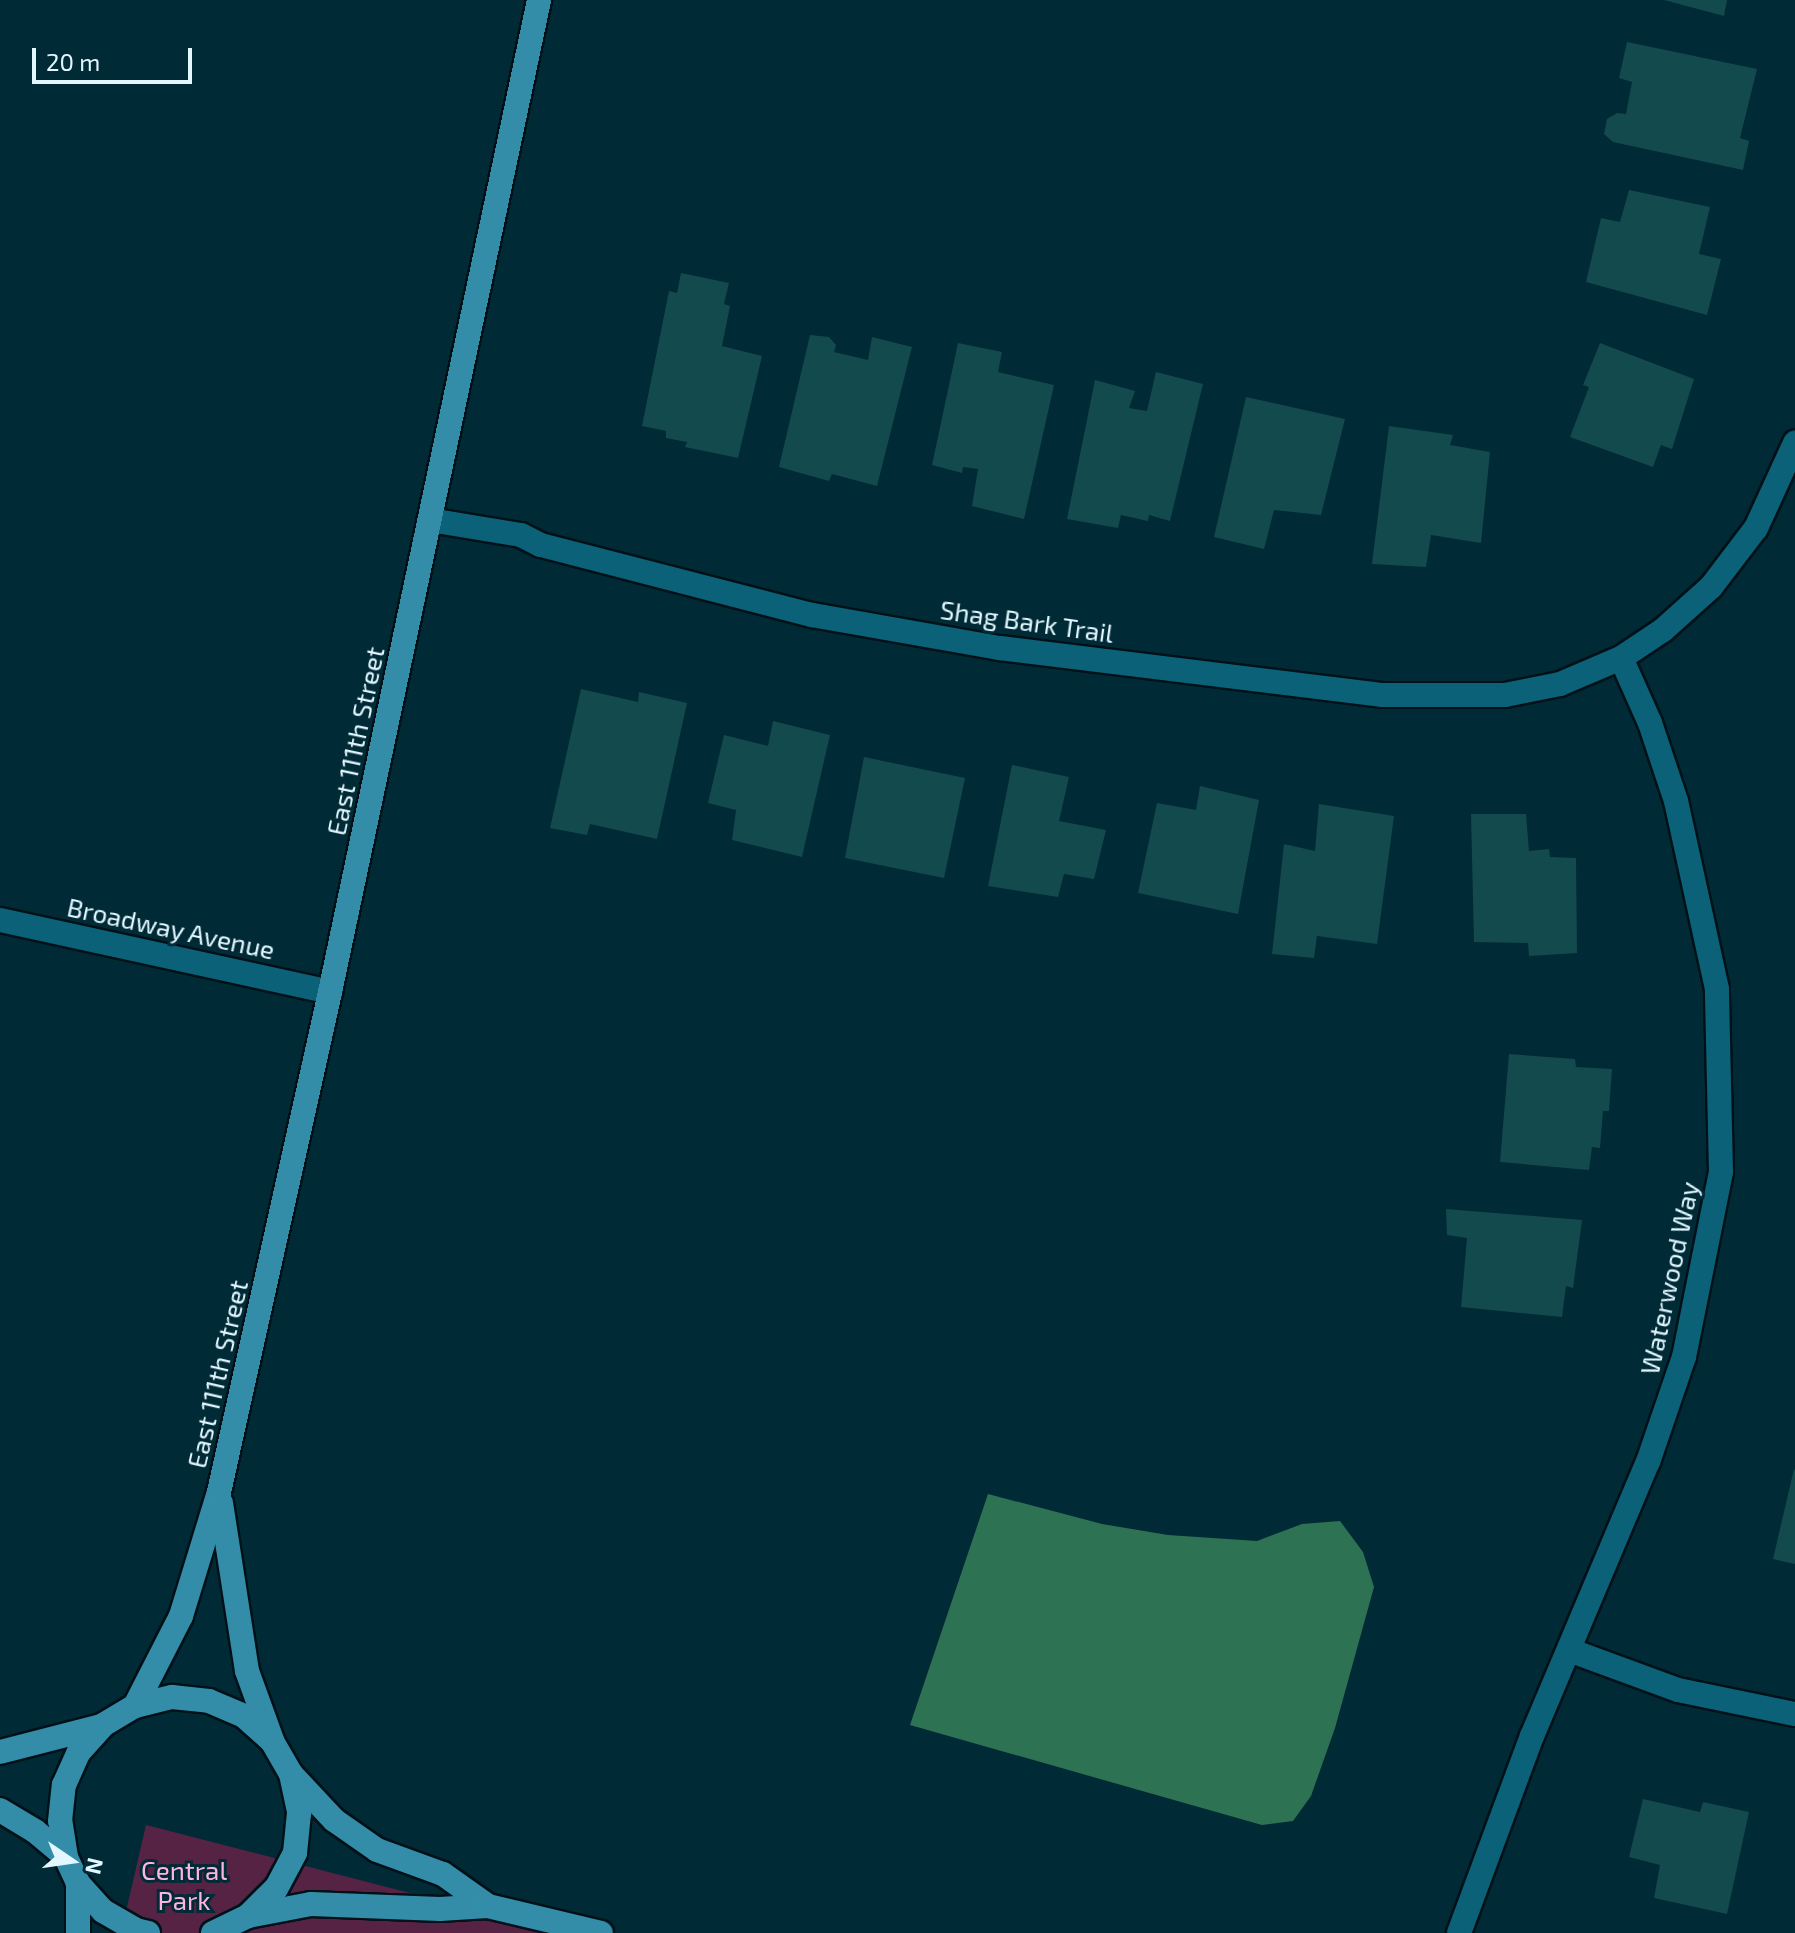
<!DOCTYPE html>
<html>
<head>
<meta charset="utf-8">
<style>
	body { margin:0 }
	#map { position:relative; width:1795px; height:1933px; overflow:hidden; background:#002a36; font-family:"Exo 2",sans-serif }
	div>[style] { position:absolute }
	.green>* { inset:0; background:#562345 }
	.water>* { inset:0; background:#2e7254 }
	.building>* { inset:0; background:#134a4e }
	.roads { filter:drop-shadow(2px 0 #001118) drop-shadow(-2px 0 #001118) drop-shadow(0 2px #001118) drop-shadow(0 -2px #001118) }
	.minor>* { height:24px; margin:-12px; padding:0 12px; transform-origin:12px; border-radius:12px; background:#0b6178 }
	.major>* { height:24px; margin:-12px; padding:0 12px; transform-origin:12px; border-radius:12px; background:#338da8 }
	span { translate:-50% -50%; white-space:nowrap; text-align:center; line-height:1.15; -webkit-text-stroke:6px #002a36; paint-order:stroke }
	.street-label { font-size:26px; color:#e2f7ff }
	.park-label { font-size:26px; color:#fdb4e1 }
	.north { position:absolute; left:32px; top:1821px; width:80px; height:80px; -webkit-text-stroke:6px #002a36; paint-order:stroke; rotate:103deg; font-size:22px; font-weight:700; line-height:32px; text-align:center; color:#e2f7ff }
	.north::after { content:''; display:block; margin:auto; width:28px; height:36px; background:#e2f7ff; clip-path:polygon(50% 0,100% 100%,50% 72%,0 100%) }
	.scale { position:absolute; left:32px; top:48px; width:160px; height:36px; box-sizing:border-box; border:4px solid #e2f7ff; border-top:0; padding-left:10px; font-size:24px; line-height:28px; white-space:nowrap; color:#e2f7ff; -webkit-text-stroke:6px #002a36; paint-order:stroke }
</style>
</head>
<body>
<div id="map">
	<div class="green">
		<div style="clip-path:polygon(146px 1825px,565px 1933px,121px 1933px)"></div>
	</div>
	<div class="water">
		<div style="clip-path:polygon(988px 1494px,1102px 1524px,1168px 1535px,1257px 1541px,1302px 1524px,1340px 1521px,1363px 1552px,1374px 1587px,1335px 1728px,1311px 1796px,1293px 1821px,1262px 1825px,910px 1725px)"></div>
	</div>
	<div class="building">
		<div style="clip-path:polygon(1664px 0,1727px 0,1724px 16px)"></div>
		<div style="clip-path:polygon(1627px 42px,1757px 69px,1740px 138px,1749px 141px,1743px 170px,1613px 142px,1604px 134px,1607px 119px,1617px 113px,1626px 114px,1632px 82px,1619px 78px)"></div>
		<div style="clip-path:polygon(1629px 190px,1710px 207px,1699px 254px,1721px 259px,1707px 315px,1586px 282px,1601px 218px,1620px 222px)"></div>
		<div style="clip-path:polygon(681px 273px,729px 283px,724px 304px,730px 306px,722px 346px,762px 356px,738px 458px,685px 447px,687px 442px,666px 438px,666px 431px,642px 426px,669px 291px,677px 293px)"></div>
		<div style="clip-path:polygon(810px 335px,829px 337px,836px 345px,834px 352px,868px 360px,872px 337px,912px 347px,877px 486px,832px 474px,829px 481px,779px 467px)"></div>
		<div style="clip-path:polygon(958px 343px,1002px 352px,998px 372px,1054px 385px,1024px 519px,972px 506px,978px 469px,963px 467px,962px 473px,932px 465px)"></div>
		<div style="clip-path:polygon(1600px 343px,1694px 379px,1672px 449px,1661px 445px,1653px 467px,1570px 437px,1589px 387px,1583px 385px)"></div>
		<div style="clip-path:polygon(1156px 372px,1203px 384px,1170px 521px,1149px 515px,1148px 521px,1121px 515px,1118px 528px,1067px 519px,1095px 380px,1135px 391px,1129px 408px,1147px 411px)"></div>
		<div style="clip-path:polygon(1246px 397px,1345px 419px,1321px 515px,1274px 510px,1264px 549px,1214px 537px)"></div>
		<div style="clip-path:polygon(1389px 426px,1453px 435px,1450px 445px,1490px 452px,1481px 543px,1431px 535px,1426px 567px,1372px 564px)"></div>
		<div style="clip-path:polygon(581px 689px,638px 702px,639px 692px,687px 703px,657px 839px,590px 824px,587px 835px,550px 828px)"></div>
		<div style="clip-path:polygon(773px 721px,830px 735px,802px 857px,732px 840px,736px 810px,708px 803px,724px 735px,768px 746px)"></div>
		<div style="clip-path:polygon(864px 757px,965px 778px,944px 878px,845px 858px)"></div>
		<div style="clip-path:polygon(1012px 765px,1069px 777px,1059px 821px,1106px 830px,1094px 879px,1064px 874px,1058px 897px,988px 886px)"></div>
		<div style="clip-path:polygon(1200px 786px,1259px 800px,1238px 914px,1138px 893px,1157px 803px,1196px 810px)"></div>
		<div style="clip-path:polygon(1319px 804px,1394px 816px,1377px 944px,1317px 936px,1314px 958px,1272px 954px,1284px 844px,1315px 851px)"></div>
		<div style="clip-path:polygon(1471px 814px,1526px 814px,1529px 851px,1549px 849px,1550px 857px,1576px 858px,1577px 953px,1529px 956px,1528px 943px,1474px 942px)"></div>
		<div style="clip-path:polygon(1509px 1054px,1575px 1059px,1576px 1067px,1612px 1069px,1609px 1111px,1603px 1111px,1600px 1148px,1592px 1147px,1589px 1170px,1500px 1162px)"></div>
		<div style="clip-path:polygon(1446px 1209px,1582px 1220px,1573px 1288px,1566px 1286px,1562px 1317px,1461px 1307px,1467px 1238px,1447px 1235px)"></div>
		<div style="clip-path:polygon(1794px 1469px,1795px 1470px,1795px 1564px,1773px 1559px)"></div>
		<div style="clip-path:polygon(1643px 1799px,1700px 1812px,1703px 1802px,1749px 1812px,1727px 1914px,1654px 1898px,1660px 1865px,1629px 1857px)"></div>
	</div>
	<div class="roads">
		<div class="minor">
			<div style="left:430px;top:520px;width:92px;rotate:9.4deg"></div>
			<div style="left:521px;top:535px;width:22px;rotate:27deg"></div>
			<div style="left:541px;top:545px;width:280px;rotate:14.5deg"></div>
			<div style="left:812px;top:615px;width:191px;rotate:10deg"></div>
			<div style="left:1000px;top:648px;width:386px;rotate:7deg"></div>
			<div style="left:1383px;top:695px;width:122px"></div>
			<div style="left:1505px;top:695px;width:56px;rotate:-11.3deg"></div>
			<div style="left:1560px;top:684px;width:66px;rotate:-23.1deg"></div>
			<div style="left:1621px;top:658px;width:50px;rotate:-33.7deg"></div>
			<div style="left:1663px;top:630px;width:64px;rotate:-41.9deg"></div>
			<div style="left:1711px;top:587px;width:74px;rotate:-52.7deg"></div>
			<div style="left:1756px;top:528px;width:94px;rotate:-65.4deg"></div>
			<div style="left:0;top:920px;width:338px;rotate:12.3deg"></div>
			<div style="left:1569px;top:1650px;width:116px;rotate:20.2deg"></div>
			<div style="left:1678px;top:1690px;width:119px;rotate:11.6deg"></div>
			<div style="left:1459px;top:1933px;width:210px;rotate:-69.7deg"></div>
			<div style="left:1532px;top:1736px;width:298px;rotate:-67.1deg"></div>
			<div style="left:1648px;top:1462px;width:111px;rotate:-71.1deg"></div>
			<div style="left:1684px;top:1357px;width:189px;rotate:-78.7deg"></div>
			<div style="left:1721px;top:1172px;width:183px;rotate:-91.3deg"></div>
			<div style="left:1717px;top:989px;width:192px;rotate:-102.3deg"></div>
			<div style="left:1676px;top:801px;width:82px;rotate:-108.4deg"></div>
			<div style="left:1650px;top:723px;width:71px;rotate:-114deg"></div>
		</div>
		<div class="major">
			<div style="left:221px;top:1503px;width:170px;rotate:81.2deg"></div>
			<div style="left:247px;top:1671px;width:73px;rotate:70.1deg"></div>
			<div style="left:135px;top:1706px;width:101px;rotate:-62.9deg"></div>
			<div style="left:181px;top:1616px;width:130px;rotate:-73deg"></div>
			<div style="left:219px;top:1492px;width:512px;rotate:-77.48deg"></div>
			<div style="left:330px;top:992px;width:1014px;rotate:-78.1deg"></div>
			<div style="left:0;top:1752px;width:104px;rotate:-14.4deg"></div>
			<div style="left:291px;top:1774px;width:63px;rotate:46.9deg"></div>
			<div style="left:334px;top:1820px;width:52px;rotate:34.9deg"></div>
			<div style="left:377px;top:1850px;width:70px;rotate:20deg"></div>
			<div style="left:443px;top:1874px;width:55px;rotate:35.4deg"></div>
			<div style="left:0;top:1810px;width:41px;rotate:31deg"></div>
			<div style="left:35px;top:1831px;width:40px;rotate:40deg"></div>
			<div style="left:78px;top:1883px;width:50px;rotate:90deg"></div>
			<div style="left:248px;top:1916px;width:64px;rotate:-10.8deg"></div>
			<div style="left:311px;top:1904px;width:129px;rotate:2.2deg"></div>
			<div style="left:440px;top:1909px;width:48px;rotate:-3.6deg"></div>
			<div style="left:488px;top:1906px;width:116px;rotate:13.4deg"></div>
			<div style="left:148px;top:1933px;width:12px;rotate:-166deg"></div>
			<div style="left:136px;top:1930px;width:38px;rotate:-150deg"></div>
			<div style="left:103px;top:1911px;width:38px;rotate:-132deg"></div>
			<div style="left:78px;top:1883px;width:29px;rotate:-115deg"></div>
			<div style="left:66px;top:1857px;width:36px;rotate:-99deg"></div>
			<div style="left:60px;top:1821px;width:36px;rotate:-84deg"></div>
			<div style="left:64px;top:1785px;width:36px;rotate:-66deg"></div>
			<div style="left:79px;top:1752px;width:36px;rotate:-48deg"></div>
			<div style="left:103px;top:1725px;width:37px;rotate:-31deg"></div>
			<div style="left:135px;top:1706px;width:38px;rotate:-14deg"></div>
			<div style="left:172px;top:1697px;width:37px;rotate:6deg"></div>
			<div style="left:209px;top:1701px;width:38px;rotate:23deg"></div>
			<div style="left:244px;top:1716px;width:38px;rotate:42deg"></div>
			<div style="left:272px;top:1741px;width:38px;rotate:60deg"></div>
			<div style="left:291px;top:1774px;width:40px;rotate:78deg"></div>
			<div style="left:299px;top:1813px;width:40px;rotate:95.7deg"></div>
			<div style="left:295px;top:1853px;width:40px;rotate:118deg"></div>
			<div style="left:276px;top:1888px;width:40px;rotate:135deg"></div>
			<div style="left:248px;top:1916px;width:39px;rotate:154deg"></div>
		</div>
	</div>
	<div class="street-label">
		<span style="left:1027px;top:621px;rotate:8deg">Shag Bark Trail</span>
		<span style="left:355px;top:741px;rotate:-78deg">East 111th Street</span>
		<span style="left:171px;top:928px;rotate:12deg">Broadway Avenue</span>
		<span style="left:1669px;top:1278px;rotate:-78deg">Waterwood Way</span>
		<span style="left:217px;top:1374px;rotate:-77deg">East 111th Street</span>
	</div>
	<div class="park-label">
		<span style="left:184px;top:1885px">Central<br>Park</span>
	</div>
	<div class="north">N</div>
	<div class="scale">20 m</div>
</div>
</body>
</html>
